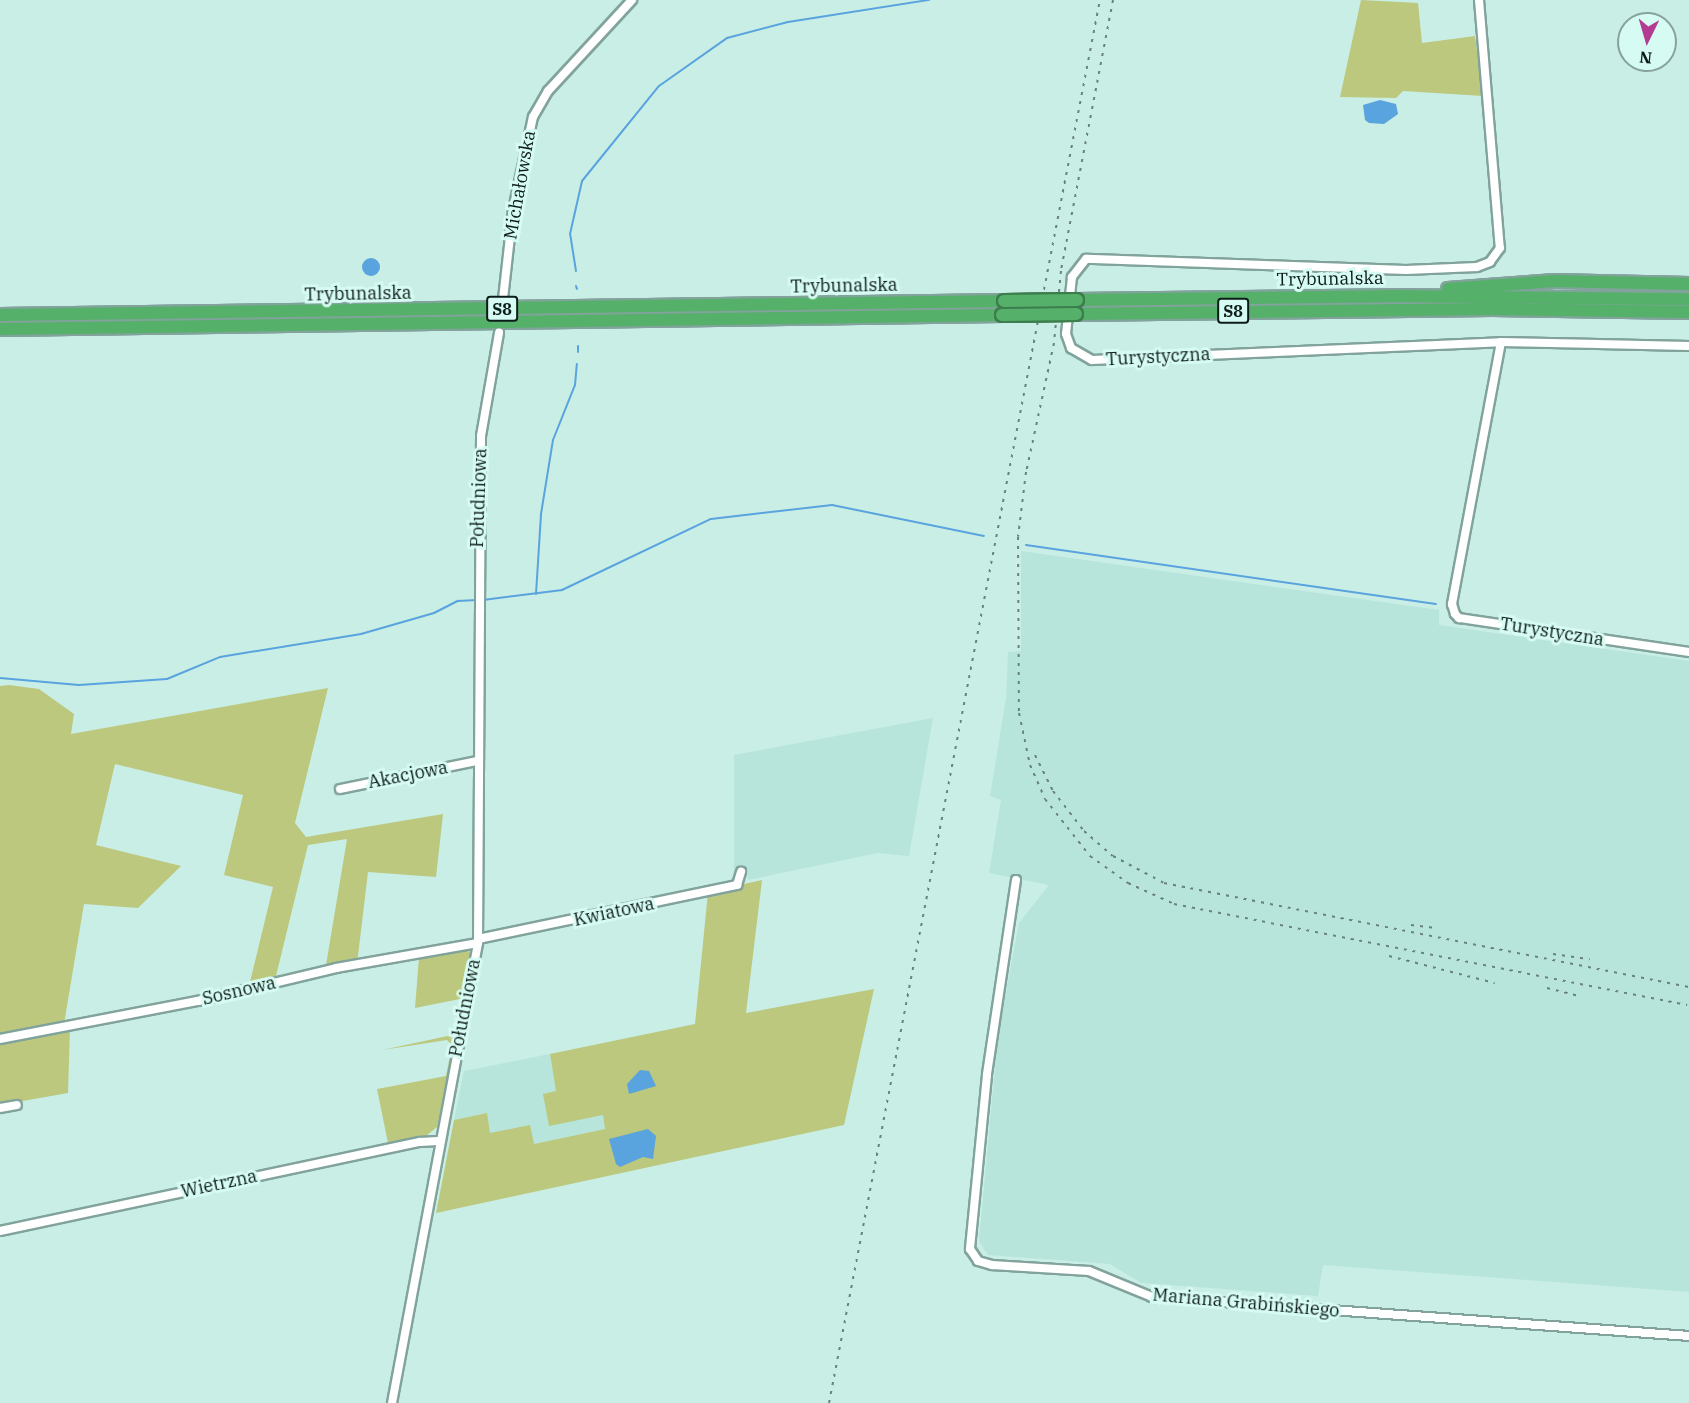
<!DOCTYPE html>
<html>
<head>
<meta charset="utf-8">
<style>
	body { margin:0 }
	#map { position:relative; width:1689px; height:1403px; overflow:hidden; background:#c9eee6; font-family:"IBM Plex Serif",serif }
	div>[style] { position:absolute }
	.built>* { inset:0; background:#b7e5db }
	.green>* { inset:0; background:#bbc87d }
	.water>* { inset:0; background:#59a3de }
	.round { border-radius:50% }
	.stream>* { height:2px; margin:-1px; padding:0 1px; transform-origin:1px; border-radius:1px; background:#59a3de }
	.roads { filter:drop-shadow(2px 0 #81a39c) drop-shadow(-2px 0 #81a39c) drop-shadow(0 2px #81a39c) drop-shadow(0 -2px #81a39c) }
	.minor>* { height:8px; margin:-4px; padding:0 4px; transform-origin:4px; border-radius:4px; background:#fff }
	.highway>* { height:12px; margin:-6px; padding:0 6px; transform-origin:6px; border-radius:6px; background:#55b169 }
	.rail>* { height:2px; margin-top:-1px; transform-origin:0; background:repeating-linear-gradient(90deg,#69827c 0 3px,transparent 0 9px) }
	.bridges { filter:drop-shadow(2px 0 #3c7d4d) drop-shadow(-2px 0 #3c7d4d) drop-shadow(0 2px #3c7d4d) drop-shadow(0 -2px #3c7d4d) }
	.highway-bridge>* { height:12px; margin:-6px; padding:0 6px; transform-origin:6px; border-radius:6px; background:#55b169 }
	span { translate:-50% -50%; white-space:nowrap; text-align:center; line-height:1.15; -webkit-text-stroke:6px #d6fbf3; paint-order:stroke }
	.shield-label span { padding:2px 4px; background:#d6fbf3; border:2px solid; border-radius:4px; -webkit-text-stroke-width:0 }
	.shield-label { font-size:16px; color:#0e1c19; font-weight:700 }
	.street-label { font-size:18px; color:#0e1c19 }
	.north { position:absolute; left:1617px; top:12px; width:60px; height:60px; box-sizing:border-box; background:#d6fbf3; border:2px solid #86a29c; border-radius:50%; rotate:185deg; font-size:16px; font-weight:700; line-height:24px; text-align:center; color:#0e1c19 }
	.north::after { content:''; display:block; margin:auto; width:21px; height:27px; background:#b33c92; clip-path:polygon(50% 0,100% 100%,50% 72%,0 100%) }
</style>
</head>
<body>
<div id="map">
	<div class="built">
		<div style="clip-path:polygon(1021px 551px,1439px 610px,1439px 625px,1689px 661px,1689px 1292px,1323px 1265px,1318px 1296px,1141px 1283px,1110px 1264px,988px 1255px,979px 1241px,998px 1035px,1019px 923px,1049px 885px,989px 873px,1001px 800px,990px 796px,1006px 698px,1008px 652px,1021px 651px)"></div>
		<div style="clip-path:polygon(933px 718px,909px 856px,878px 853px,748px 880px,747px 871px,734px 872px,734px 755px)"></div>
		<div style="clip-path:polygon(550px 1054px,556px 1091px,603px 1115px,605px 1129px,534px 1144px,490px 1133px,486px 1113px,454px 1120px,464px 1071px)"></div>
	</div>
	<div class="green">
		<div style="clip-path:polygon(1361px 0,1418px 3px,1422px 43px,1475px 36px,1483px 96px,1403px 91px,1396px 98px,1340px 97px)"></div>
		<div style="clip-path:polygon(9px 685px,39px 689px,74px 714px,71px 734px,328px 688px,295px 823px,306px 837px,443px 814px,436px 877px,368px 872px,357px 964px,331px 969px,326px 965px,347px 839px,308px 845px,275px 980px,249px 986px,273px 887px,224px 875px,243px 795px,115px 764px,96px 845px,181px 866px,138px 908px,84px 904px,64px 1024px,0 1036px,0 686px)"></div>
		<div style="clip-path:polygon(762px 880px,746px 1013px,874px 989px,844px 1125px,436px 1213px,454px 1120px,487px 1113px,490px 1133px,530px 1125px,534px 1144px,605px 1129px,603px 1115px,549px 1126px,543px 1094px,556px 1091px,550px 1054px,695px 1024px,708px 892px)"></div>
		<div style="clip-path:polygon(466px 948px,473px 956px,458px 1029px,454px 1029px,460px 999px,415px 1008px,419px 957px)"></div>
		<div style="clip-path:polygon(70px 1028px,68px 1093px,0 1105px,0 1042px)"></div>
		<div style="clip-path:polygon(457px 1034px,437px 1127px,426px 1136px,388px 1143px,377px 1089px,446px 1076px,452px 1045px,447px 1040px,382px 1050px)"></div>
	</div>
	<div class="water">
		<div style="clip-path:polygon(1380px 100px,1396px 104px,1398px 114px,1384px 124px,1369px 123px,1365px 120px,1363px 105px)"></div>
		<div class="round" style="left:362px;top:258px;width:18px;height:18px"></div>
		<div style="clip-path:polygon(640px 1070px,649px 1071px,656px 1086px,629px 1094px,627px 1084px)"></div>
		<div style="clip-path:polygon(648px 1129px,656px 1136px,653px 1159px,643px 1157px,620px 1167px,616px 1164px,609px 1139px)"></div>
	</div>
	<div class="stream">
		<div style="left:576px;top:271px;width:37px;rotate:-99deg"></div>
		<div style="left:570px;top:234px;width:54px;rotate:-77.2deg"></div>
		<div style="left:582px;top:181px;width:122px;rotate:-51deg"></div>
		<div style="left:659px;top:86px;width:83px;rotate:-35.2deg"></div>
		<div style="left:727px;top:38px;width:63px;rotate:-14.7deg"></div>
		<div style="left:788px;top:22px;width:143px;rotate:-8.9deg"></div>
		<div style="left:576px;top:286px;width:3px;rotate:72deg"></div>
		<div style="left:578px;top:352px;width:6px;rotate:-90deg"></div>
		<div style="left:1026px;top:545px;width:414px;rotate:8.2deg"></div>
		<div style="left:536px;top:594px;width:80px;rotate:-86.4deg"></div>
		<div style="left:541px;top:514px;width:75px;rotate:-80.8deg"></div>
		<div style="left:553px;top:440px;width:59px;rotate:-68.2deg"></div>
		<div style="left:575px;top:385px;width:21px;rotate:-85deg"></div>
		<div style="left:483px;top:600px;width:80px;rotate:-7.2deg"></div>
		<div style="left:562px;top:590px;width:165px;rotate:-25.5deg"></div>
		<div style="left:711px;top:519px;width:122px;rotate:-6.6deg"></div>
		<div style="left:832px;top:505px;width:155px;rotate:11.5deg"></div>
		<div style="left:0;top:678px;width:79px;rotate:5.1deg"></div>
		<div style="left:79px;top:685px;width:88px;rotate:-3.9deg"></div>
		<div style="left:167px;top:679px;width:57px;rotate:-22.5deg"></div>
		<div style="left:220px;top:657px;width:143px;rotate:-9.3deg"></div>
		<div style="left:361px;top:634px;width:76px;rotate:-16deg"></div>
		<div style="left:434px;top:613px;width:27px;rotate:-27deg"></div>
		<div style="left:458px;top:601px;width:19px;rotate:-3deg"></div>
	</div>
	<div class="roads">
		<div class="minor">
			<div style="left:1479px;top:0;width:249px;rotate:85.2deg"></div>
			<div style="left:1500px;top:248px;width:17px;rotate:126deg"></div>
			<div style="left:1490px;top:262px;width:14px;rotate:159deg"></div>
			<div style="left:1477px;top:267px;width:71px;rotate:177.6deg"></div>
			<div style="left:1406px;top:270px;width:320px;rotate:-178deg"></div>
			<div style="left:1086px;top:259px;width:23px;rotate:128deg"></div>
			<div style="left:1072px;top:277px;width:57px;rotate:96deg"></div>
			<div style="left:1066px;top:334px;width:15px;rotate:70deg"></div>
			<div style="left:1071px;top:348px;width:24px;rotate:30deg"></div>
			<div style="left:1092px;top:360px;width:409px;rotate:-2.5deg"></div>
			<div style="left:1501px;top:342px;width:188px;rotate:1.2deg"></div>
			<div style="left:503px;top:299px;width:90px;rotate:-83.6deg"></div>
			<div style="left:513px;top:210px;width:95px;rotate:-77.9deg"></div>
			<div style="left:533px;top:117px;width:30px;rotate:-60deg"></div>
			<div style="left:548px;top:91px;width:124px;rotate:-47.3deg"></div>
			<div style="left:1501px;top:342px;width:267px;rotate:100.6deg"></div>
			<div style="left:1452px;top:604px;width:10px;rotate:73deg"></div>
			<div style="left:1455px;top:614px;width:6px;rotate:45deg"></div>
			<div style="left:1459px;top:618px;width:232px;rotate:8.4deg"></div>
			<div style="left:340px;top:789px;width:140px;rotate:-11.6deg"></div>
			<div style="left:1016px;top:880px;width:197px;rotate:98.5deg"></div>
			<div style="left:987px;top:1075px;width:175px;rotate:95.6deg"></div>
			<div style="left:970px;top:1249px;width:14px;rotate:56deg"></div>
			<div style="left:978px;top:1261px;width:15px;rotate:16deg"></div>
			<div style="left:992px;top:1265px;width:97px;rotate:3.5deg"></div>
			<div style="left:1089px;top:1271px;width:68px;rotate:22.4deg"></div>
			<div style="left:1152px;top:1297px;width:538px;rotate:4.15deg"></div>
			<div style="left:478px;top:939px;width:265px;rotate:-11.8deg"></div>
			<div style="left:737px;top:885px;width:14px;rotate:-73deg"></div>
			<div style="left:0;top:1039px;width:202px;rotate:-10.9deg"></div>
			<div style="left:198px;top:1001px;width:142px;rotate:-13.4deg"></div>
			<div style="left:336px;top:968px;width:144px;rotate:-10deg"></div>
			<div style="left:0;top:1108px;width:17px;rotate:-10deg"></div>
			<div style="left:0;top:1231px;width:429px;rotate:-12deg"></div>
			<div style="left:420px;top:1142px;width:18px;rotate:-3deg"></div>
			<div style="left:392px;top:1403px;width:468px;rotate:-79.4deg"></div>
			<div style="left:478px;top:943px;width:507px;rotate:-89.66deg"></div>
			<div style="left:481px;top:436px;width:105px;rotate:-80.1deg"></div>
		</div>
		<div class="highway">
			<div style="left:1448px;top:289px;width:107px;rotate:-4.3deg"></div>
			<div style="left:1555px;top:281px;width:134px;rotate:1.3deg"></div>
			<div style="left:1077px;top:300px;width:310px;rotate:-0.7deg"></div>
			<div style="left:1387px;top:296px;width:302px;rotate:0.6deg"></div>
			<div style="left:1076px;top:314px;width:416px;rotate:-0.7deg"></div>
			<div style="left:1492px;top:309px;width:197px;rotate:0.9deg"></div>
			<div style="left:0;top:315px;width:1004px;rotate:-0.8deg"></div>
			<div style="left:0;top:329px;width:1002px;rotate:-0.8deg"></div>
		</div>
	</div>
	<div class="rail">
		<div style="left:1113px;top:0;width:276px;rotate:100.9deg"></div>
		<div style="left:1061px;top:271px;width:72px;rotate:95.6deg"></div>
		<div style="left:1054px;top:343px;width:132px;rotate:102.2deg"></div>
		<div style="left:1026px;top:472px;width:65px;rotate:97deg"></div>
		<div style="left:1018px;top:537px;width:176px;rotate:89.7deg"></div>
		<div style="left:1019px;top:713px;width:53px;rotate:78.1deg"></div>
		<div style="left:1030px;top:765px;width:37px;rotate:66deg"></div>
		<div style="left:1045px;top:799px;width:73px;rotate:51.7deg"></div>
		<div style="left:1090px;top:856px;width:47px;rotate:35.4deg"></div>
		<div style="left:1128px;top:883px;width:51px;rotate:24.5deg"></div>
		<div style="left:1174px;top:904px;width:523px;rotate:11.14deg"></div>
		<div style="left:1035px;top:755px;width:40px;rotate:63.4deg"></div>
		<div style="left:1053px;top:791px;width:51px;rotate:52.2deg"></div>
		<div style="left:1084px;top:831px;width:38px;rotate:41deg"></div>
		<div style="left:1113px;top:856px;width:58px;rotate:27.9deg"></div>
		<div style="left:1164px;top:883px;width:535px;rotate:11.2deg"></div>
		<div style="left:1411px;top:925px;width:25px;rotate:7deg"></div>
		<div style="left:1553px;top:954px;width:37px;rotate:8deg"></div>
		<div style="left:1389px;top:956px;width:109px;rotate:14.3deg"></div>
		<div style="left:1547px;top:988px;width:36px;rotate:14deg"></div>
		<div style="left:829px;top:1403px;width:1429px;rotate:-79.07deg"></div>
	</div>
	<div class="bridges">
		<div class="highway-bridge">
			<div style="left:1004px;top:301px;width:73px;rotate:-0.8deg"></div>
			<div style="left:1002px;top:315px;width:74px;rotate:-0.8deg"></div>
		</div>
	</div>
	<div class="shield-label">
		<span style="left:502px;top:309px">S8</span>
		<span style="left:1233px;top:311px">S8</span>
	</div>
	<div class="street-label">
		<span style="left:520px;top:185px;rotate:-80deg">Michałowska</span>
		<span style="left:1330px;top:279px;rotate:-1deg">Trybunalska</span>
		<span style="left:844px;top:286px;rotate:-1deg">Trybunalska</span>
		<span style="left:358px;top:294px;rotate:-1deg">Trybunalska</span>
		<span style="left:1158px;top:357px;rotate:-3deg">Turystyczna</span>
		<span style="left:479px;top:498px;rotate:-88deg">Południowa</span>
		<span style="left:1552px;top:632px;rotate:9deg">Turystyczna</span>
		<span style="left:408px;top:775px;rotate:-11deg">Akacjowa</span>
		<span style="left:614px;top:912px;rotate:-12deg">Kwiatowa</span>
		<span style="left:239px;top:991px;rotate:-13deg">Sosnowa</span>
		<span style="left:465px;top:1008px;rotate:-79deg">Południowa</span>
		<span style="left:219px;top:1184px;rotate:-12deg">Wietrzna</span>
		<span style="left:1246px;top:1303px;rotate:5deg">Mariana Grabińskiego</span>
	</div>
	<div class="north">N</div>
</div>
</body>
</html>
